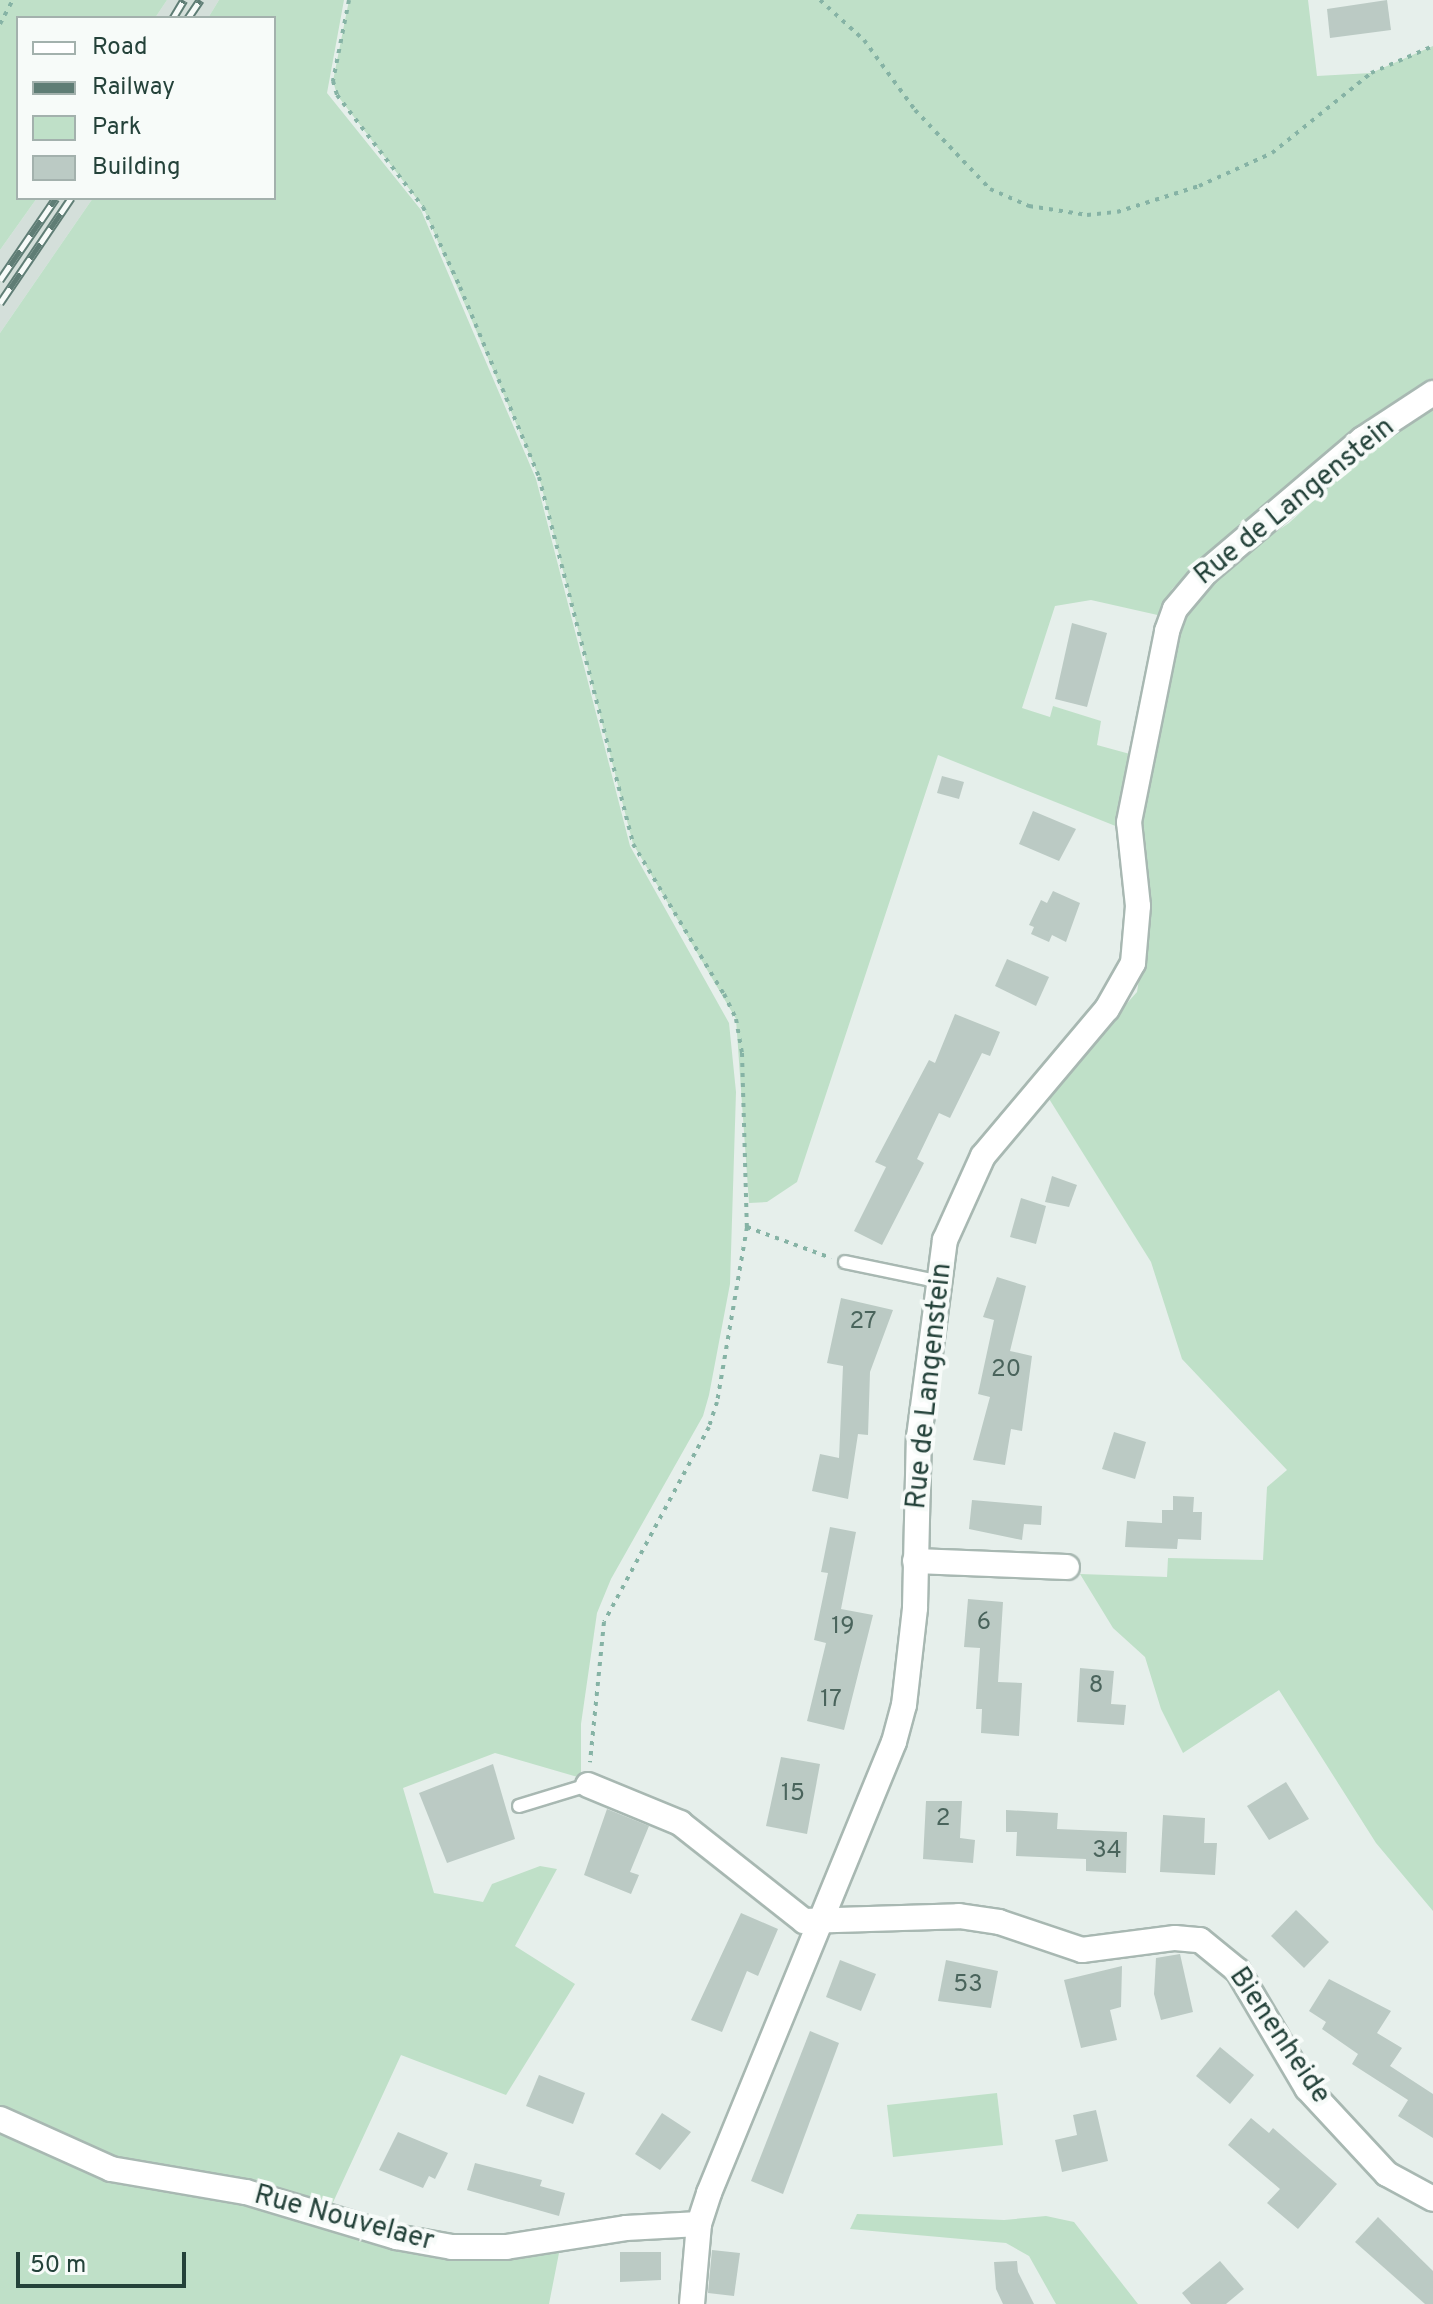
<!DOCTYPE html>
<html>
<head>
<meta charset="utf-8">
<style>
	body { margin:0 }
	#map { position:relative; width:1433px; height:2304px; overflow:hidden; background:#e6efeb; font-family:Overpass,sans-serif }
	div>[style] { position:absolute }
	.built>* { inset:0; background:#d4dfda }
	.green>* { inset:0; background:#bfe0c8 }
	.building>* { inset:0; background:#bbcac4 }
	.path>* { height:4px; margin-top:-2px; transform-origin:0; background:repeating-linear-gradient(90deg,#86b3a5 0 4px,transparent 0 10px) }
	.roads { filter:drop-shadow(2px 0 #a8b8b2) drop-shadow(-2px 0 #a8b8b2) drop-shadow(0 2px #a8b8b2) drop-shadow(0 -2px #a8b8b2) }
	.lane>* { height:12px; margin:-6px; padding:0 6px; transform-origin:6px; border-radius:6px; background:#fff }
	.street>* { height:24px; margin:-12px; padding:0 12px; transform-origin:12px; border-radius:12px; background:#fff }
	.rail>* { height:9px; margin-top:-4.5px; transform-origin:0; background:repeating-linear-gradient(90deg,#f7fbf9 0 18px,#5f7d75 0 36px); box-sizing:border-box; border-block:2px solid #5f7d75 }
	span { translate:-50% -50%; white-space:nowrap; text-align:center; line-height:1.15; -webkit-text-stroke:8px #f7fbf9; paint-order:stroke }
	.number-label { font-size:24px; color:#4a645c }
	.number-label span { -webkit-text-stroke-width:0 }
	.street-label { font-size:28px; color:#24423a }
	.legend { position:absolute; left:16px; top:16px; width:260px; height:184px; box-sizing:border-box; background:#f7fbf9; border:2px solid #a3b1ad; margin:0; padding:10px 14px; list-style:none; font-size:24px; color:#24423a }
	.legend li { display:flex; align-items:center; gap:16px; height:40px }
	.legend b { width:40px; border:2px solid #a3b1ad }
	.scale { position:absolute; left:16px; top:2252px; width:170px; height:36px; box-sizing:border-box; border:4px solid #24423a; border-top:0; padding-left:10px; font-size:24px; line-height:28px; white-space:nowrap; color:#24423a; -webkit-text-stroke:6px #f7fbf9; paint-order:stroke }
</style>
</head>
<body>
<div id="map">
	<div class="built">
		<div style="clip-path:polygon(167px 0,219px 0,208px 18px,155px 18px)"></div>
		<div style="clip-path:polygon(37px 198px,93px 198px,0 333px,0 250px)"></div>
	</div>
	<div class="green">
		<div style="clip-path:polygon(0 0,167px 0,155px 18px,18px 18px,18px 198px,37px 198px,0 250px)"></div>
		<div style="clip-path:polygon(219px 0,344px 0,327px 93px,421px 210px,536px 479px,630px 846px,729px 1023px,736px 1092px,730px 1284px,709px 1395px,703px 1416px,611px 1579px,597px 1613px,581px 1724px,581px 1778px,495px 1753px,403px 1788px,434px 1893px,483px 1902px,492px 1884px,540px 1866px,557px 1869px,515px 1946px,575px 1984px,506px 2095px,401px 2055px,329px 2211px,135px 2169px,0 2113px,0 333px,93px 198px,274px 198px,274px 18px,208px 18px)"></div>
		<div style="clip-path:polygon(349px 0,1308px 0,1317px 76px,1371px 73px,1433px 46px,1433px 387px,1185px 576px,1172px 589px,1162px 616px,1091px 600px,1055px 606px,1022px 708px,1050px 717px,1053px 706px,1101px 721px,1097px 745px,1130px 754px,1118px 827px,938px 755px,797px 1182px,767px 1202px,749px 1203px,736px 1019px,633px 844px,539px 477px,423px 207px,337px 95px,333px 81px)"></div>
		<div style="clip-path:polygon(1433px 409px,1433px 1911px,1376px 1843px,1279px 1690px,1183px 1753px,1161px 1709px,1145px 1657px,1113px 1628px,1080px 1574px,1167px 1577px,1168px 1558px,1263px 1560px,1267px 1487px,1287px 1470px,1182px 1359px,1151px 1262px,1046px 1094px,1137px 992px,1144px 948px,1137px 811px,1176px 620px,1217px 571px,1289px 523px,1362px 456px)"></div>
		<div style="clip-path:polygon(997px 2093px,1003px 2145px,893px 2157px,887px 2105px)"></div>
		<div style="clip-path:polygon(0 2127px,103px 2172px,529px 2254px,559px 2253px,549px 2304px,0 2304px)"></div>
		<div style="clip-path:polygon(857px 2214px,1004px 2220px,1046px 2216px,1074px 2222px,1138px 2304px,1056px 2304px,1029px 2256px,1006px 2243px,850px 2229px)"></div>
	</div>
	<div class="building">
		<div style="clip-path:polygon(1387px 0,1391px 30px,1330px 38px,1327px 9px)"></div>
		<div style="clip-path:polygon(1072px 623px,1107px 633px,1087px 707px,1055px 699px)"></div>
		<div style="clip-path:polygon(942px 776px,964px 782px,959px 799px,937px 793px)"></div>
		<div style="clip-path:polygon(1033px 811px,1076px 829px,1059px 861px,1019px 844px)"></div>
		<div style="clip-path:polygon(1053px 891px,1080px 903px,1066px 942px,1052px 935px,1049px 942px,1031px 934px,1034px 927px,1029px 925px,1041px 900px,1047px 903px)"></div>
		<div style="clip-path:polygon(1007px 959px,1049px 977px,1036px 1006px,995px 986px)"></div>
		<div style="clip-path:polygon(955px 1014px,1000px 1032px,990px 1056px,982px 1053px,950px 1118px,939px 1113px,917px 1159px,924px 1163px,882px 1245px,854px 1231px,886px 1167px,875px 1162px,929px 1060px,935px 1063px)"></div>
		<div style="clip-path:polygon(1052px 1176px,1077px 1185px,1069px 1207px,1045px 1202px)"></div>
		<div style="clip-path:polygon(1021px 1198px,1046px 1206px,1036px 1244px,1010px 1237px)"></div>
		<div style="clip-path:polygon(997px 1277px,1026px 1286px,1010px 1351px,1032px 1356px,1022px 1431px,1011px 1429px,1005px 1465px,973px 1460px,990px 1397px,978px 1394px,994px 1320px,983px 1317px)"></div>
		<div style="clip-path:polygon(841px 1298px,893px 1310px,870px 1372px,868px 1435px,858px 1434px,848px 1499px,812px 1491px,820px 1454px,839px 1458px,843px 1366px,827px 1363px)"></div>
		<div style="clip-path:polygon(1114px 1432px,1146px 1442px,1135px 1479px,1102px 1469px)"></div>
		<div style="clip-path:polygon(1173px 1496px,1194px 1497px,1193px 1512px,1202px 1512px,1201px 1540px,1178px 1539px,1177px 1549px,1125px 1547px,1127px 1521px,1162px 1523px,1162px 1510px,1173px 1510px)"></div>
		<div style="clip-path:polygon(972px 1500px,1042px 1506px,1041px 1525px,1024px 1524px,1022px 1540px,969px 1529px)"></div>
		<div style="clip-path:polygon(830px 1527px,856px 1532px,841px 1609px,873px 1615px,844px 1730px,807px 1721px,826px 1643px,814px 1640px,828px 1573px,821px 1572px)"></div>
		<div style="clip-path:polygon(968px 1599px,1003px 1602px,998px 1682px,1022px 1683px,1019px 1736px,981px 1733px,982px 1709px,976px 1709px,980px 1648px,964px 1647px)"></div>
		<div style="clip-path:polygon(1080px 1668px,1114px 1671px,1111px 1704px,1126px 1705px,1124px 1725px,1077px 1722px)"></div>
		<div style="clip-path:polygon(781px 1757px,820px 1764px,807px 1834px,766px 1826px)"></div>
		<div style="clip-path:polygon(493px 1764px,515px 1839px,447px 1863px,419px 1793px)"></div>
		<div style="clip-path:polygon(1286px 1782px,1309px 1819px,1269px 1840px,1247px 1806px)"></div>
		<div style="clip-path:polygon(926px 1801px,962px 1801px,960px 1838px,975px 1840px,973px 1863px,923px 1859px)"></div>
		<div style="clip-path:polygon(607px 1809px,649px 1826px,630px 1872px,639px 1875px,631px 1894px,584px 1875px)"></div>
		<div style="clip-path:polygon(1006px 1810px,1058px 1813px,1057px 1829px,1127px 1832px,1126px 1873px,1086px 1871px,1086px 1859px,1016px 1856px,1017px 1832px,1006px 1832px)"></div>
		<div style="clip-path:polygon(1163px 1815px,1205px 1818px,1204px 1843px,1217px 1843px,1215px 1875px,1160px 1872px)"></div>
		<div style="clip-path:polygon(1296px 1910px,1329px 1942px,1304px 1968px,1271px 1936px)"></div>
		<div style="clip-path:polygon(741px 1913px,778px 1929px,758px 1976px,747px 1971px,722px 2032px,691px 2020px)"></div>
		<div style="clip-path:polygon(1180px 1954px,1193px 2012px,1161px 2020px,1154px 1994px,1156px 1958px)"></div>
		<div style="clip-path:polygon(840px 1960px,876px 1974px,861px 2011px,826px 1997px)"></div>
		<div style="clip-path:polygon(946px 1960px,998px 1971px,991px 2008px,938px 2001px)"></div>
		<div style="clip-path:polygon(1122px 1966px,1121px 2007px,1110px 2010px,1117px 2040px,1081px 2048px,1064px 1980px)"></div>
		<div style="clip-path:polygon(1329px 1979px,1391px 2011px,1377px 2033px,1402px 2048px,1390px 2066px,1433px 2094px,1433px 2138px,1398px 2116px,1408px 2100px,1352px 2064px,1358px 2054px,1322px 2029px,1326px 2022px,1309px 2011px)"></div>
		<div style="clip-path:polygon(810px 2031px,839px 2043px,783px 2194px,751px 2181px)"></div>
		<div style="clip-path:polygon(1220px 2047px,1254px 2075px,1230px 2104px,1196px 2076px)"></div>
		<div style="clip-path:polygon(539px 2075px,585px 2093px,573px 2124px,526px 2106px)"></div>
		<div style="clip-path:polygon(1096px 2110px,1108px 2161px,1062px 2172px,1055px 2140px,1077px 2135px,1073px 2115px)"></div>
		<div style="clip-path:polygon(662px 2113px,691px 2132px,660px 2170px,635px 2154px)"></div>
		<div style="clip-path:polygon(1251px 2118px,1269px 2133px,1273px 2128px,1337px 2184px,1298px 2229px,1267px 2203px,1280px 2189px,1228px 2145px)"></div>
		<div style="clip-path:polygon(398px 2132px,448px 2153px,435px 2179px,429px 2176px,423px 2188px,379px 2170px)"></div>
		<div style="clip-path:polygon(475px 2163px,542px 2180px,540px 2186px,565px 2193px,559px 2216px,467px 2190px)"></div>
		<div style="clip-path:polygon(1378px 2217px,1433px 2271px,1433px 2304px,1425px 2304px,1355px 2242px)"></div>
		<div style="clip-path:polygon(712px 2250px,740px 2253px,734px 2296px,708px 2293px)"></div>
		<div style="clip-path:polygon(620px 2252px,661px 2252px,661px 2280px,620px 2282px)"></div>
		<div style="clip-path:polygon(1017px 2261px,1018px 2272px,1034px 2304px,1003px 2304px,996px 2289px,994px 2262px)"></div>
		<div style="clip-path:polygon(1220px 2261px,1244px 2289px,1226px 2304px,1191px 2304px,1182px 2293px)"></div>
	</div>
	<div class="path">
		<div style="left:349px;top:0;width:83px;rotate:101.2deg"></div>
		<div style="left:333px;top:81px;width:15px;rotate:74deg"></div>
		<div style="left:337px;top:95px;width:141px;rotate:52.5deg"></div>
		<div style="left:423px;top:207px;width:88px;rotate:65.2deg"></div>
		<div style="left:460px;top:287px;width:206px;rotate:67.4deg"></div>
		<div style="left:539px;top:477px;width:379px;rotate:75.6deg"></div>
		<div style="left:633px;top:844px;width:175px;rotate:58.8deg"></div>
		<div style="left:724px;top:994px;width:28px;rotate:64deg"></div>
		<div style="left:736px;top:1019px;width:35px;rotate:80deg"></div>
		<div style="left:742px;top:1053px;width:174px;rotate:88.4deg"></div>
		<div style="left:747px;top:1227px;width:178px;rotate:99.7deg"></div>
		<div style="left:717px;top:1402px;width:26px;rotate:108deg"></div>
		<div style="left:709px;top:1427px;width:221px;rotate:118.3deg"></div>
		<div style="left:604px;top:1622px;width:141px;rotate:95.7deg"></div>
		<div style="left:820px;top:0;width:59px;rotate:42.3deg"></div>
		<div style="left:864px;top:40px;width:87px;rotate:53.9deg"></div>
		<div style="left:915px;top:110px;width:109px;rotate:46.5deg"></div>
		<div style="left:990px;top:189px;width:43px;rotate:23.6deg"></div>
		<div style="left:1029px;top:206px;width:59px;rotate:8.8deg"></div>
		<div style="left:1087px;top:215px;width:30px;rotate:-6deg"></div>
		<div style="left:1117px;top:212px;width:86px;rotate:-17.6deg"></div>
		<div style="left:1199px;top:186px;width:80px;rotate:-24.3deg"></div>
		<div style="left:1272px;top:153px;width:127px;rotate:-38.9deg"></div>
		<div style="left:1371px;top:73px;width:68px;rotate:-23.5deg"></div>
		<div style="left:0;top:24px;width:27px;rotate:-62deg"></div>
		<div style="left:747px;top:1227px;width:90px;rotate:20.3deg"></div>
	</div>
	<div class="roads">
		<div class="lane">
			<div style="left:845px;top:1262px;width:94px;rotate:11.7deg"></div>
			<div style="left:519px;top:1806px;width:72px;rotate:-16.9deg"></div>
		</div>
		<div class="street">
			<div style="left:915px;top:1561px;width:152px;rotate:2.3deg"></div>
			<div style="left:588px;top:1785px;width:100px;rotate:22.4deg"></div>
			<div style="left:680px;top:1823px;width:158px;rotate:38.3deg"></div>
			<div style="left:804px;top:1921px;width:155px;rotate:-1.8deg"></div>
			<div style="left:959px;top:1916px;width:40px;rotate:8.5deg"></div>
			<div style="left:999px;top:1922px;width:88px;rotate:18.6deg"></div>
			<div style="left:1082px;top:1950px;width:94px;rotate:-7.4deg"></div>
			<div style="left:1175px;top:1938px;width:25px;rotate:5deg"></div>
			<div style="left:1200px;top:1940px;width:49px;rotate:39.2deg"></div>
			<div style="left:1238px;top:1971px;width:136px;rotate:59.5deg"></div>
			<div style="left:1307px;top:2088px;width:117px;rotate:47.1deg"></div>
			<div style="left:1387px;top:2174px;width:52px;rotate:28.5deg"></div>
			<div style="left:0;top:2119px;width:122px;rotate:24.2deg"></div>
			<div style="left:111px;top:2169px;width:137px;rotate:9.7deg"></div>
			<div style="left:246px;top:2192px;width:157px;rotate:16.7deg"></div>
			<div style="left:396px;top:2237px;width:57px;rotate:10.1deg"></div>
			<div style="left:452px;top:2247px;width:54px"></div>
			<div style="left:506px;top:2247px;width:121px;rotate:-9deg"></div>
			<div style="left:626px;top:2228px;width:73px;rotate:-3.1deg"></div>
			<div style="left:692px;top:2304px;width:80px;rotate:-85deg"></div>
			<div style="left:699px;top:2224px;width:33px;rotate:-72deg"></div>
			<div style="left:709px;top:2193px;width:487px;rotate:-67.7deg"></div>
			<div style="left:894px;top:1742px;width:38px;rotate:-75deg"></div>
			<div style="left:904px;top:1705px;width:98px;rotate:-83.5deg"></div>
			<div style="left:915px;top:1608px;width:171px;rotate:-88.7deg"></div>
			<div style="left:919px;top:1437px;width:199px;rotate:-82.5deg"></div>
			<div style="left:945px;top:1240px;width:92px;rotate:-65.7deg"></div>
			<div style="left:983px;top:1156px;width:192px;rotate:-49.9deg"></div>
			<div style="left:1107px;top:1009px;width:53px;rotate:-60.5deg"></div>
			<div style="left:1133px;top:963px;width:57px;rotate:-85deg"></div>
			<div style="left:1138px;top:906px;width:84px;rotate:-96.1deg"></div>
			<div style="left:1129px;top:822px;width:195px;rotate:-78.7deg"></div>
			<div style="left:1167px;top:631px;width:23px;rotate:-70deg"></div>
			<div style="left:1175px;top:609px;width:48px;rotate:-50deg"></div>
			<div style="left:1206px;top:572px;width:206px;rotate:-40.3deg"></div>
			<div style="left:1363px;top:439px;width:84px;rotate:-33.3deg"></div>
		</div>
	</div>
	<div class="rail">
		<div style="left:173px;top:18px;width:21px;rotate:-59deg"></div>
		<div style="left:188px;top:18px;width:22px;rotate:-56deg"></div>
		<div style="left:0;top:280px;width:99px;rotate:-55.7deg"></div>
		<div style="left:0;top:303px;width:127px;rotate:-55.9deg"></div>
	</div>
	<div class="number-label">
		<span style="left:863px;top:1323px">27</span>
		<span style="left:1006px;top:1371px">20</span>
		<span style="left:984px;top:1624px">6</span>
		<span style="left:843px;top:1628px">19</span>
		<span style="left:1096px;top:1687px">8</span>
		<span style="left:831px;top:1701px">17</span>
		<span style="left:793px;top:1795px">15</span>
		<span style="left:943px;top:1820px">2</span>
		<span style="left:1107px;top:1852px">34</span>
		<span style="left:968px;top:1986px">53</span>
	</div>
	<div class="street-label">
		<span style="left:1295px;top:502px;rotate:-39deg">Rue de Langenstein</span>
		<span style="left:930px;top:1386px;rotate:-84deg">Rue de Langenstein</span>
		<span style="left:1279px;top:2036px;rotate:56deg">Bienenheide</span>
		<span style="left:344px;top:2219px;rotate:15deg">Rue Nouvelaer</span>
	</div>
	<ul class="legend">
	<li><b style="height:10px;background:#fff"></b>Road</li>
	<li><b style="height:10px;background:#5f7d75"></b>Railway</li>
	<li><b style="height:22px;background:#bfe0c8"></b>Park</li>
	<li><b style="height:22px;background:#bbcac4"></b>Building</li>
	</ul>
	<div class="scale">50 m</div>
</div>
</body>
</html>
